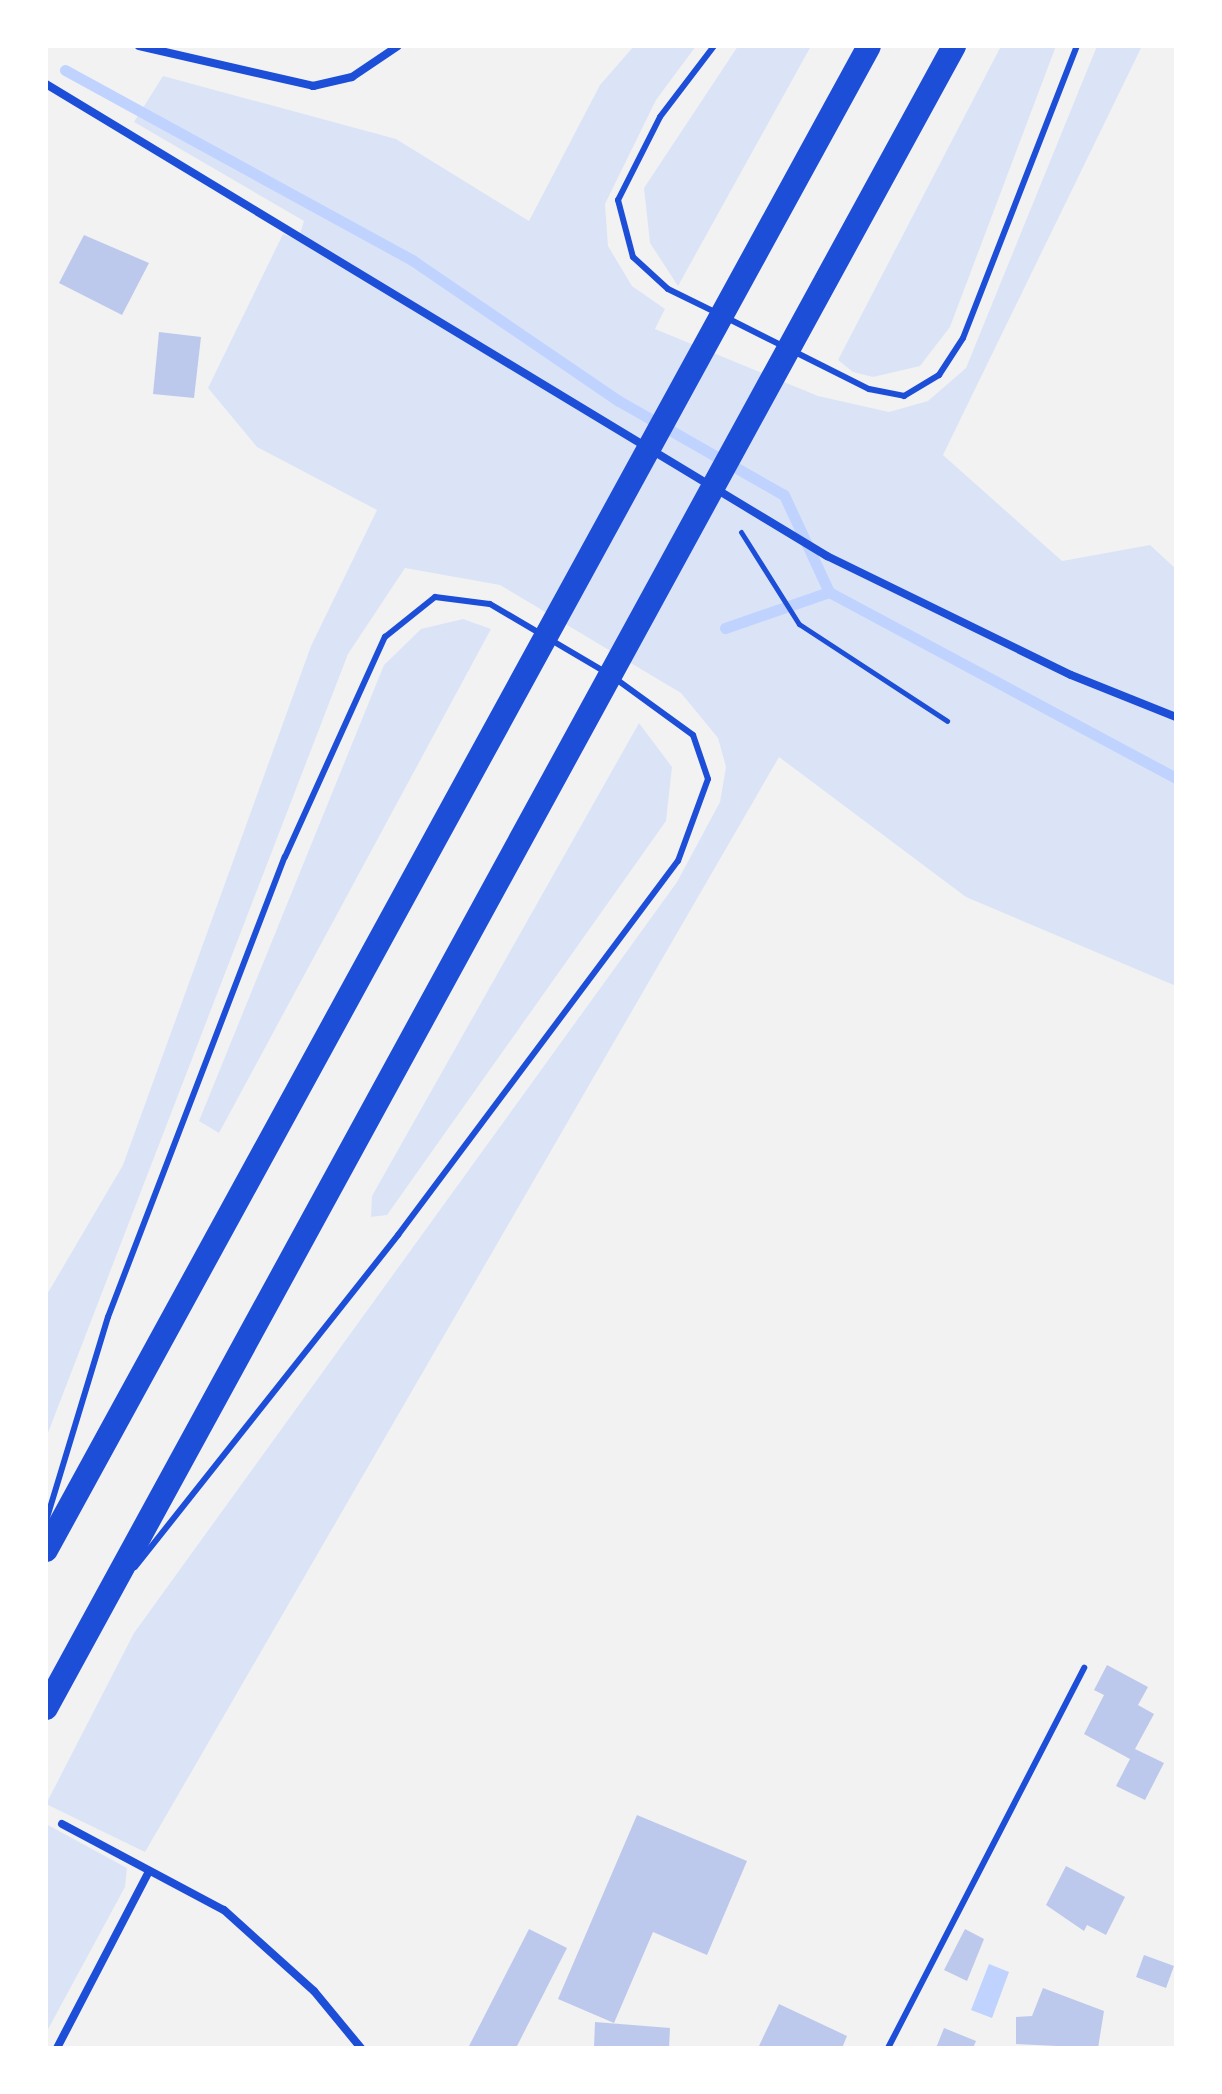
<!DOCTYPE html>
<html>
<head>
<meta charset="utf-8">
<style>
	body { margin:0 }
	#map { position:relative; width:1222px; height:2094px; overflow:hidden; background:#f2f2f2; font-family:"PT Sans",sans-serif }
	div>[style] { position:absolute }
	.green>* { inset:0; background:#dbe4f7 }
	.water>* { inset:0; background:#bfd3fe }
	.stream>* { height:11px; margin:-5.5px; padding:0 5.5px; transform-origin:5.5px; border-radius:5.5px; background:#bfd3fe }
	.building>* { inset:0; background:#bdc9ec }
	.path>* { height:5px; margin:-2.5px; padding:0 2.5px; transform-origin:2.5px; border-radius:2.5px; background:#1d4ed8 }
	.service>* { height:6px; margin:-3px; padding:0 3px; transform-origin:3px; border-radius:3px; background:#1d4ed8 }
	.minor>* { height:8px; margin:-4px; padding:0 4px; transform-origin:4px; border-radius:4px; background:#1d4ed8 }
	.motorway>* { height:24px; margin:-12px; padding:0 12px; transform-origin:12px; border-radius:12px; background:#1d4ed8 }
	span { translate:-50% -50%; white-space:nowrap; text-align:center; line-height:1.15; -webkit-text-stroke:6px #fff; paint-order:stroke }
	.frame { position:absolute; inset:0; border:48px solid #fff; pointer-events:none }
</style>
</head>
<body>
<div id="map">
	<div class="green">
		<div style="clip-path:polygon(634px 46px,696px 46px,656px 100px,605px 204px,608px 246px,632px 286px,665px 309px,655px 329px,818px 396px,889px 412px,928px 401px,966px 368px,1097px 46px,1142px 46px,943px 455px,1062px 561px,1150px 545px,1176px 569px,1176px 986px,966px 897px,779px 757px,145px 1852px,46px 1804px,134px 1633px,677px 882px,720px 802px,726px 767px,718px 738px,681px 693px,500px 585px,405px 568px,348px 654px,46px 1438px,46px 1296px,123px 1165px,311px 646px,377px 510px,257px 447px,208px 388px,283px 234px,298px 240px,304px 221px,134px 122px,163px 76px,396px 139px,529px 221px,600px 85px)"></div>
		<div style="clip-path:polygon(738px 46px,811px 46px,678px 286px,650px 243px,644px 188px)"></div>
		<div style="clip-path:polygon(1001px 46px,1056px 46px,950px 327px,920px 366px,873px 377px,853px 372px,838px 360px)"></div>
		<div style="clip-path:polygon(463px 619px,491px 629px,219px 1133px,199px 1121px,384px 665px,421px 629px)"></div>
		<div style="clip-path:polygon(639px 723px,672px 767px,666px 821px,387px 1215px,371px 1217px,372px 1196px)"></div>
		<div style="clip-path:polygon(46px 1824px,127px 1868px,125px 1887px,46px 2033px)"></div>
	</div>
	<div class="water">
		<div style="clip-path:polygon(989px 1964px,1009px 1972px,992px 2018px,971px 2010px)"></div>
	</div>
	<div class="stream">
		<div style="left:65px;top:70px;width:396px;rotate:28.7deg"></div>
		<div style="left:412px;top:260px;width:250px;rotate:34.3deg"></div>
		<div style="left:619px;top:401px;width:190px;rotate:29.7deg"></div>
		<div style="left:784px;top:495px;width:107px;rotate:65.1deg"></div>
		<div style="left:829px;top:592px;width:394px;rotate:28.2deg"></div>
		<div style="left:725px;top:628px;width:110px;rotate:-19.1deg"></div>
	</div>
	<div class="building">
		<div style="clip-path:polygon(84px 235px,149px 263px,122px 315px,59px 283px)"></div>
		<div style="clip-path:polygon(159px 332px,201px 337px,194px 398px,153px 394px)"></div>
		<div style="clip-path:polygon(1107px 1665px,1148px 1687px,1138px 1705px,1154px 1714px,1135px 1749px,1164px 1763px,1145px 1800px,1116px 1786px,1130px 1759px,1084px 1734px,1104px 1695px,1094px 1690px)"></div>
		<div style="clip-path:polygon(637px 1815px,747px 1861px,707px 1955px,653px 1932px,614px 2023px,558px 1999px)"></div>
		<div style="clip-path:polygon(1066px 1866px,1125px 1897px,1106px 1935px,1087px 1925px,1084px 1931px,1046px 1905px)"></div>
		<div style="clip-path:polygon(529px 1929px,567px 1948px,516px 2048px,468px 2048px)"></div>
		<div style="clip-path:polygon(965px 1929px,984px 1939px,967px 1981px,944px 1970px)"></div>
		<div style="clip-path:polygon(1144px 1955px,1174px 1966px,1166px 1988px,1136px 1977px)"></div>
		<div style="clip-path:polygon(1043px 1988px,1104px 2011px,1098px 2048px,1016px 2044px,1016px 2017px,1032px 2016px)"></div>
		<div style="clip-path:polygon(779px 2004px,847px 2036px,842px 2048px,758px 2048px)"></div>
		<div style="clip-path:polygon(595px 2022px,670px 2028px,669px 2048px,594px 2048px)"></div>
		<div style="clip-path:polygon(944px 2028px,976px 2041px,973px 2048px,936px 2048px)"></div>
	</div>
	<div class="path">
		<div style="left:741px;top:532px;width:109px;rotate:57.8deg"></div>
		<div style="left:799px;top:624px;width:177px;rotate:33.2deg"></div>
	</div>
	<div class="service">
		<div style="left:714px;top:46px;width:89px;rotate:127.3deg"></div>
		<div style="left:660px;top:117px;width:93px;rotate:116.8deg"></div>
		<div style="left:618px;top:200px;width:59px;rotate:75.3deg"></div>
		<div style="left:633px;top:257px;width:47px;rotate:42.4deg"></div>
		<div style="left:668px;top:289px;width:52px;rotate:26.1deg"></div>
		<div style="left:725px;top:317px;width:65px;rotate:26.6deg"></div>
		<div style="left:793px;top:351px;width:85px;rotate:26.6deg"></div>
		<div style="left:869px;top:389px;width:36px;rotate:11deg"></div>
		<div style="left:904px;top:396px;width:41px;rotate:-31deg"></div>
		<div style="left:939px;top:375px;width:44px;rotate:-57deg"></div>
		<div style="left:963px;top:338px;width:313px;rotate:-68.7deg"></div>
		<div style="left:551px;top:640px;width:65px;rotate:30.5deg"></div>
		<div style="left:46px;top:1521px;width:213px;rotate:-73.1deg"></div>
		<div style="left:108px;top:1317px;width:493px;rotate:-69deg"></div>
		<div style="left:285px;top:857px;width:242px;rotate:-65.6deg"></div>
		<div style="left:385px;top:637px;width:64px;rotate:-38.7deg"></div>
		<div style="left:435px;top:597px;width:55px;rotate:7.3deg"></div>
		<div style="left:490px;top:604px;width:59px;rotate:30.5deg"></div>
		<div style="left:135px;top:1567px;width:424px;rotate:-51.6deg"></div>
		<div style="left:398px;top:1235px;width:467px;rotate:-53.2deg"></div>
		<div style="left:678px;top:861px;width:87px;rotate:-69.9deg"></div>
		<div style="left:708px;top:779px;width:46px;rotate:-108.8deg"></div>
		<div style="left:693px;top:735px;width:95px;rotate:-144deg"></div>
		<div style="left:888px;top:2048px;width:428px;rotate:-62.7deg"></div>
	</div>
	<div class="minor">
		<div style="left:139px;top:46px;width:179px;rotate:12.9deg"></div>
		<div style="left:313px;top:86px;width:40px;rotate:-13deg"></div>
		<div style="left:352px;top:77px;width:55px;rotate:-34deg"></div>
		<div style="left:46px;top:84px;width:913px;rotate:31.15deg"></div>
		<div style="left:827px;top:556px;width:271px;rotate:26deg"></div>
		<div style="left:1071px;top:675px;width:113px;rotate:21.8deg"></div>
		<div style="left:62px;top:1824px;width:183px;rotate:28deg"></div>
		<div style="left:224px;top:1910px;width:121px;rotate:42deg"></div>
		<div style="left:314px;top:1991px;width:74px;rotate:50.5deg"></div>
		<div style="left:57px;top:2048px;width:199px;rotate:-62.5deg"></div>
	</div>
	<div class="motorway">
		<div style="left:46px;top:1550px;width:1714px;rotate:-61.31deg"></div>
		<div style="left:46px;top:1708px;width:1894px;rotate:-61.35deg"></div>
	</div>
	<div class="frame"></div>
</div>
</body>
</html>
